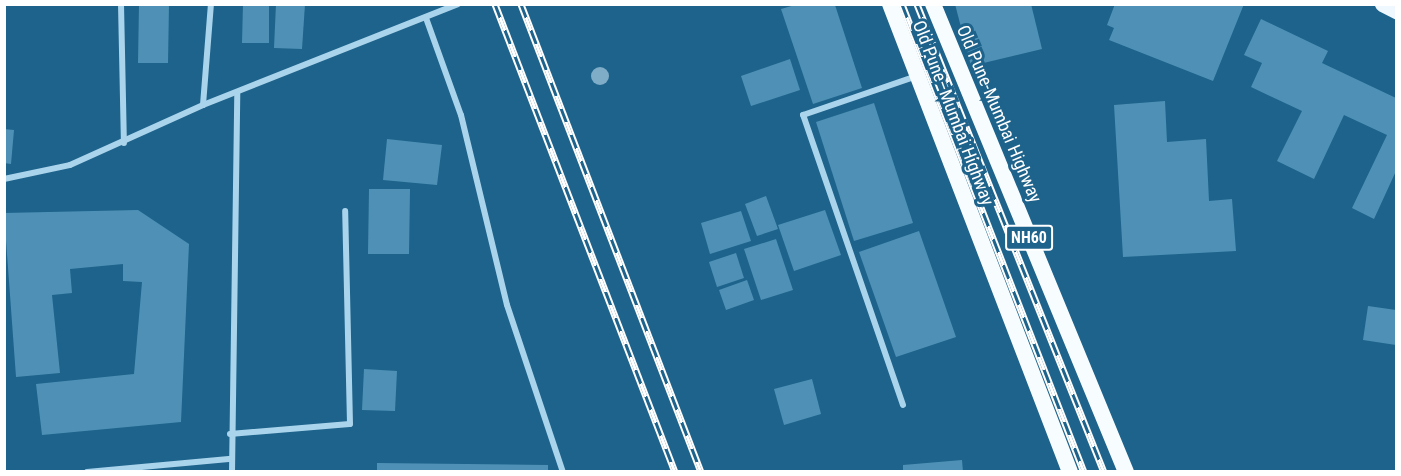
<!DOCTYPE html>
<html>
<head>
<meta charset="utf-8">
<style>
	body { margin:0 }
	#map { position:relative; width:1401px; height:476px; overflow:hidden; background:#1e638b; font-family:"Roboto Condensed",sans-serif }
	div>[style] { position:absolute }
	.building>* { inset:0; background:#4f91b6 }
	.minor>* { height:6px; margin:-3px; padding:0 3px; transform-origin:3px; border-radius:3px; background:#aad4ec }
	.primary>* { height:15px; margin:-7.5px; padding:0 7.5px; transform-origin:7.5px; border-radius:7.5px; background:#eff8ff }
	.trunk>* { height:16px; margin:-8px; padding:0 8px; transform-origin:8px; border-radius:8px; background:#f7fcff }
	.rail>* { height:7px; margin-top:-3.5px; transform-origin:0; background:repeating-linear-gradient(90deg,#1e638b 0 14px,#fff 0 28px); box-sizing:border-box; border-block:2px solid #fff }
	.trees>* { width:18px; height:18px; margin:-9px; border-radius:50%; background:#7fadc8 }
	span { translate:-50% -50%; white-space:nowrap; text-align:center; line-height:1.15; -webkit-text-stroke:6px #1e638b; paint-order:stroke }
	.shield-label span { padding:2px 4px; background:#1e638b; border:2px solid; border-radius:4px; -webkit-text-stroke-width:0 }
	.shield-label { font-size:16px; color:#fff; font-weight:700 }
	.street-label { font-size:18px; color:#fff }
	.frame { position:absolute; inset:0; border:6px solid #fff; pointer-events:none }
</style>
</head>
<body>
<div id="map">
	<div class="building">
		<div style="clip-path:polygon(139px 4px,169px 4px,168px 63px,138px 63px)"></div>
		<div style="clip-path:polygon(243px 4px,269px 4px,269px 43px,242px 43px)"></div>
		<div style="clip-path:polygon(276px 4px,305px 4px,302px 49px,274px 48px)"></div>
		<div style="clip-path:polygon(955px 4px,1031px 4px,1042px 49px,971px 66px)"></div>
		<div style="clip-path:polygon(1115px 4px,1244px 4px,1213px 81px,1109px 40px,1114px 28px,1107px 25px)"></div>
		<div style="clip-path:polygon(795px 5px,835px 5px,862px 88px,813px 104px,781px 9px)"></div>
		<div style="clip-path:polygon(1261px 19px,1328px 51px,1322px 63px,1396px 98px,1396px 171px,1374px 219px,1352px 208px,1387px 135px,1344px 115px,1314px 179px,1277px 161px,1302px 111px,1251px 87px,1262px 63px,1244px 55px)"></div>
		<div style="clip-path:polygon(790px 59px,800px 90px,751px 106px,741px 76px)"></div>
		<div style="clip-path:polygon(1165px 101px,1167px 142px,1206px 139px,1209px 201px,1232px 199px,1236px 251px,1123px 257px,1114px 105px)"></div>
		<div style="clip-path:polygon(874px 103px,913px 223px,854px 241px,816px 122px)"></div>
		<div style="clip-path:polygon(4px 129px,14px 130px,11px 164px,4px 163px)"></div>
		<div style="clip-path:polygon(387px 139px,442px 145px,437px 185px,383px 180px)"></div>
		<div style="clip-path:polygon(369px 189px,410px 189px,409px 254px,368px 254px)"></div>
		<div style="clip-path:polygon(766px 196px,778px 229px,757px 236px,745px 204px)"></div>
		<div style="clip-path:polygon(138px 210px,189px 244px,181px 422px,42px 435px,36px 384px,134px 374px,142px 282px,123px 281px,123px 264px,70px 269px,72px 293px,52px 295px,60px 373px,16px 377px,4px 213px)"></div>
		<div style="clip-path:polygon(825px 210px,841px 255px,794px 271px,778px 225px)"></div>
		<div style="clip-path:polygon(741px 211px,751px 241px,710px 254px,701px 223px)"></div>
		<div style="clip-path:polygon(919px 231px,956px 337px,896px 357px,859px 252px)"></div>
		<div style="clip-path:polygon(776px 239px,793px 290px,761px 300px,744px 249px)"></div>
		<div style="clip-path:polygon(736px 253px,744px 278px,717px 287px,709px 262px)"></div>
		<div style="clip-path:polygon(747px 280px,754px 300px,726px 310px,719px 290px)"></div>
		<div style="clip-path:polygon(1368px 306px,1396px 310px,1396px 345px,1363px 340px)"></div>
		<div style="clip-path:polygon(364px 369px,397px 371px,395px 411px,362px 410px)"></div>
		<div style="clip-path:polygon(812px 379px,821px 414px,784px 425px,774px 389px)"></div>
		<div style="clip-path:polygon(962px 460px,963px 472px,903px 472px,903px 465px)"></div>
		<div style="clip-path:polygon(377px 463px,548px 465px,548px 472px,377px 472px)"></div>
	</div>
	<div class="minor">
		<div style="left:121px;top:4px;width:139px;rotate:88.8deg"></div>
		<div style="left:426px;top:18px;width:103px;rotate:70.2deg"></div>
		<div style="left:461px;top:115px;width:195px;rotate:76.4deg"></div>
		<div style="left:507px;top:305px;width:176px;rotate:71.5deg"></div>
		<div style="left:203px;top:105px;width:101px;rotate:-85.5deg"></div>
		<div style="left:4px;top:179px;width:67px;rotate:-12deg"></div>
		<div style="left:70px;top:165px;width:146px;rotate:-24.3deg"></div>
		<div style="left:203px;top:105px;width:274px;rotate:-21.6deg"></div>
		<div style="left:903px;top:405px;width:307px;rotate:-109deg"></div>
		<div style="left:803px;top:115px;width:120px;rotate:-18.9deg"></div>
		<div style="left:230px;top:434px;width:120px;rotate:-4.8deg"></div>
		<div style="left:350px;top:424px;width:213px;rotate:-91.3deg"></div>
		<div style="left:87px;top:472px;width:145px;rotate:-5.2deg"></div>
		<div style="left:232px;top:472px;width:378px;rotate:-89.2deg"></div>
	</div>
	<div class="primary">
		<div style="left:1382px;top:4px;width:16px;rotate:27deg"></div>
	</div>
	<div class="trunk">
		<div style="left:890px;top:4px;width:501px;rotate:68.96deg"></div>
		<div style="left:933px;top:4px;width:506px;rotate:67.59deg"></div>
	</div>
	<div class="rail">
		<div style="left:495px;top:4px;width:501px;rotate:68.96deg"></div>
		<div style="left:521px;top:4px;width:501px;rotate:68.96deg"></div>
		<div style="left:902px;top:4px;width:502px;rotate:68.75deg"></div>
		<div style="left:917px;top:4px;width:504px;rotate:68.22deg"></div>
	</div>
	<div class="trees">
		<div style="left:600px;top:76px"></div>
	</div>
	<div class="shield-label">
		<span style="left:1029px;top:238px">NH60</span>
	</div>
	<div class="street-label">
		<span style="left:953px;top:113px;rotate:69deg">Old Pune–Mumbai Highway</span>
		<span style="left:999px;top:114px;rotate:67deg">Old Pune-Mumbai Highway</span>
	</div>
	<div class="frame"></div>
</div>
</body>
</html>
